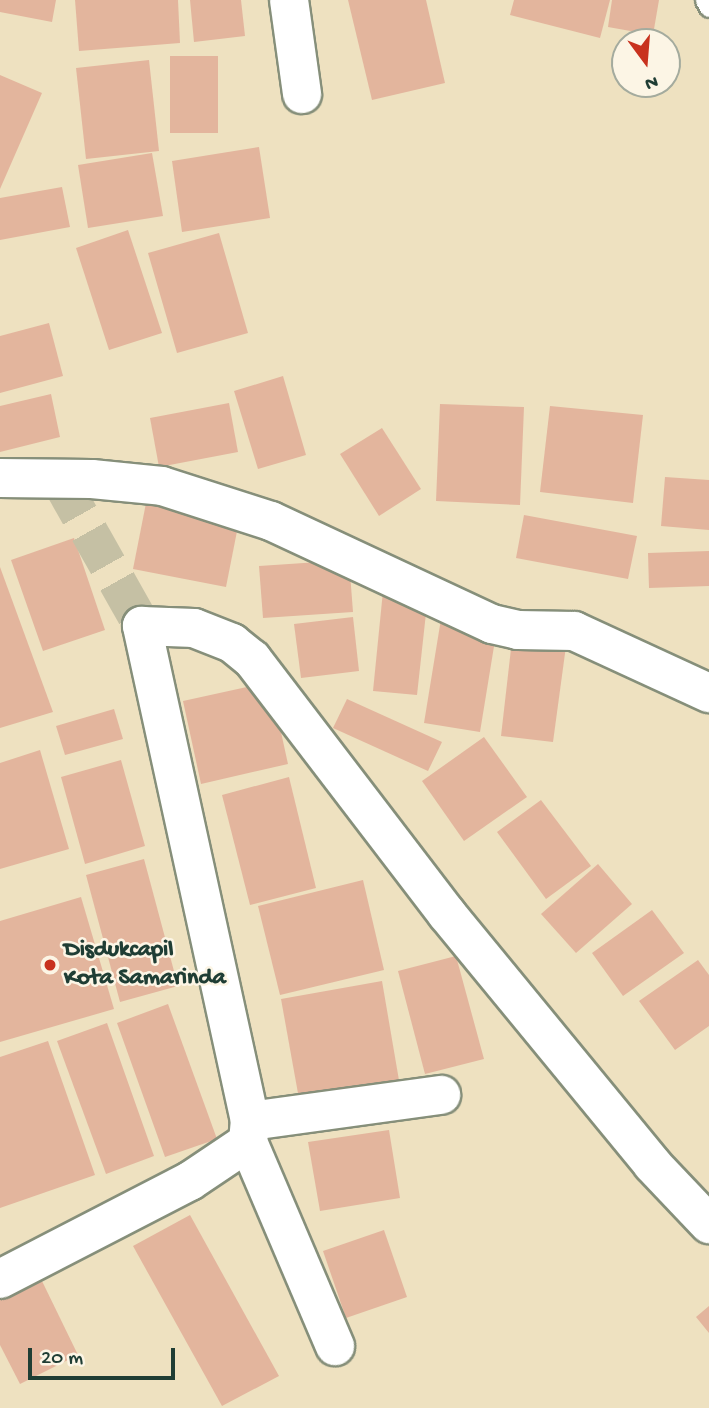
<!DOCTYPE html>
<html>
<head>
<meta charset="utf-8">
<style>
	body { margin:0 }
	#map { position:relative; width:709px; height:1408px; overflow:hidden; background:#eee1c0; font-family:"Gochi Hand",sans-serif }
	div>[style] { position:absolute }
	.building>* { inset:0; background:#e3b59d }
	.street-tunnel>* { height:38px; margin-top:-19px; transform-origin:0; background:repeating-linear-gradient(90deg,#c5c0a4 0 38px,transparent 0 57px) }
	.roads { filter:drop-shadow(2px 0 #868f7a) drop-shadow(-2px 0 #868f7a) drop-shadow(0 2px #868f7a) drop-shadow(0 -2px #868f7a) }
	.lane>* { height:19px; margin:-9.5px; padding:0 9.5px; transform-origin:9.5px; border-radius:9.5px; background:#fff }
	.street>* { height:38px; margin:-19px; padding:0 19px; transform-origin:19px; border-radius:19px; background:#fff }
	.dots>* { width:19px; height:19px; translate:-50% -50%; box-sizing:border-box; border:4px solid #fcf5e5; border-radius:50% }
	span { translate:-50% -50%; white-space:nowrap; text-align:center; line-height:1.15; -webkit-text-stroke:5px #fcf5e5; paint-order:stroke }
	.poi-label { font-size:24px; color:#1f3d34; font-weight:700 }
	.left { translate:0 -50%; text-align:left }
	.north { position:absolute; left:611px; top:28px; width:70px; height:70px; box-sizing:border-box; background:#fcf5e5; border:2px solid #a4ab9e; border-radius:50%; rotate:164deg; font-size:19px; font-weight:700; line-height:28px; text-align:center; color:#1f3d34 }
	.north::after { content:''; display:block; margin:auto; width:24px; height:32px; background:#c8321e; clip-path:polygon(50% 0,100% 100%,50% 72%,0 100%) }
	.scale { position:absolute; left:28px; top:1348px; width:147px; height:32px; box-sizing:border-box; border:4px solid #1f3d34; border-top:0; padding-left:9px; font-size:21px; line-height:24px; white-space:nowrap; color:#1f3d34; -webkit-text-stroke:5px #fcf5e5; paint-order:stroke }
</style>
</head>
<body>
<div id="map">
	<div class="building">
		<div style="clip-path:polygon(0 0,56px 0,52px 22px,0 12px)"></div>
		<div style="clip-path:polygon(75px 0,178px 0,180px 43px,79px 51px)"></div>
		<div style="clip-path:polygon(190px 0,241px 0,245px 36px,194px 42px)"></div>
		<div style="clip-path:polygon(348px 0,426px 0,445px 83px,372px 100px)"></div>
		<div style="clip-path:polygon(514px 0,610px 0,600px 38px,510px 15px)"></div>
		<div style="clip-path:polygon(612px 0,659px 0,653px 35px,608px 27px)"></div>
		<div style="clip-path:polygon(170px 56px,218px 56px,218px 133px,170px 133px)"></div>
		<div style="clip-path:polygon(149px 60px,159px 151px,86px 159px,76px 68px)"></div>
		<div style="clip-path:polygon(0 75px,42px 93px,0 189px)"></div>
		<div style="clip-path:polygon(259px 147px,270px 218px,182px 232px,172px 161px)"></div>
		<div style="clip-path:polygon(152px 153px,163px 216px,88px 228px,78px 165px)"></div>
		<div style="clip-path:polygon(62px 187px,70px 227px,0 240px,0 198px)"></div>
		<div style="clip-path:polygon(128px 230px,162px 333px,109px 350px,76px 248px)"></div>
		<div style="clip-path:polygon(219px 233px,248px 333px,177px 353px,148px 253px)"></div>
		<div style="clip-path:polygon(49px 323px,63px 376px,0 393px,0 336px)"></div>
		<div style="clip-path:polygon(283px 376px,306px 455px,258px 469px,234px 391px)"></div>
		<div style="clip-path:polygon(51px 394px,60px 437px,0 452px,0 406px)"></div>
		<div style="clip-path:polygon(229px 403px,238px 452px,159px 467px,150px 418px)"></div>
		<div style="clip-path:polygon(440px 404px,524px 407px,520px 505px,436px 501px)"></div>
		<div style="clip-path:polygon(550px 406px,643px 415px,633px 503px,540px 492px)"></div>
		<div style="clip-path:polygon(382px 428px,421px 489px,379px 516px,340px 454px)"></div>
		<div style="clip-path:polygon(665px 477px,709px 480px,709px 530px,661px 526px)"></div>
		<div style="clip-path:polygon(147px 498px,240px 516px,226px 587px,133px 569px)"></div>
		<div style="clip-path:polygon(524px 515px,637px 536px,628px 579px,516px 558px)"></div>
		<div style="clip-path:polygon(74px 538px,105px 630px,43px 651px,11px 560px)"></div>
		<div style="clip-path:polygon(709px 551px,709px 586px,649px 588px,648px 553px)"></div>
		<div style="clip-path:polygon(349px 560px,353px 612px,263px 618px,259px 566px)"></div>
		<div style="clip-path:polygon(0 567px,53px 712px,0 728px)"></div>
		<div style="clip-path:polygon(383px 591px,428px 595px,417px 695px,373px 691px)"></div>
		<div style="clip-path:polygon(353px 617px,359px 671px,301px 678px,294px 624px)"></div>
		<div style="clip-path:polygon(441px 619px,497px 628px,480px 732px,424px 723px)"></div>
		<div style="clip-path:polygon(512px 640px,566px 646px,553px 742px,501px 736px)"></div>
		<div style="clip-path:polygon(270px 682px,288px 764px,201px 784px,183px 701px)"></div>
		<div style="clip-path:polygon(347px 699px,442px 742px,428px 771px,333px 728px)"></div>
		<div style="clip-path:polygon(114px 709px,123px 739px,65px 755px,56px 726px)"></div>
		<div style="clip-path:polygon(484px 737px,527px 797px,464px 841px,422px 781px)"></div>
		<div style="clip-path:polygon(40px 750px,69px 849px,0 869px,0 763px)"></div>
		<div style="clip-path:polygon(121px 760px,145px 846px,85px 864px,61px 777px)"></div>
		<div style="clip-path:polygon(289px 777px,316px 888px,250px 905px,222px 795px)"></div>
		<div style="clip-path:polygon(541px 800px,591px 866px,546px 899px,497px 832px)"></div>
		<div style="clip-path:polygon(144px 859px,178px 986px,120px 1002px,86px 875px)"></div>
		<div style="clip-path:polygon(598px 864px,632px 904px,576px 953px,541px 914px)"></div>
		<div style="clip-path:polygon(363px 880px,384px 970px,280px 995px,258px 906px)"></div>
		<div style="clip-path:polygon(81px 897px,114px 1009px,0 1042px,0 921px)"></div>
		<div style="clip-path:polygon(652px 910px,684px 953px,623px 996px,592px 953px)"></div>
		<div style="clip-path:polygon(456px 956px,484px 1059px,425px 1074px,398px 971px)"></div>
		<div style="clip-path:polygon(698px 960px,709px 975px,709px 1026px,675px 1050px,639px 1001px)"></div>
		<div style="clip-path:polygon(382px 981px,401px 1092px,301px 1110px,281px 999px)"></div>
		<div style="clip-path:polygon(168px 1004px,217px 1139px,165px 1157px,117px 1023px)"></div>
		<div style="clip-path:polygon(107px 1023px,154px 1156px,106px 1174px,57px 1041px)"></div>
		<div style="clip-path:polygon(48px 1041px,95px 1175px,0 1208px,0 1057px)"></div>
		<div style="clip-path:polygon(389px 1130px,400px 1198px,320px 1211px,308px 1142px)"></div>
		<div style="clip-path:polygon(190px 1215px,279px 1376px,222px 1406px,133px 1246px)"></div>
		<div style="clip-path:polygon(384px 1230px,407px 1297px,346px 1318px,323px 1251px)"></div>
		<div style="clip-path:polygon(41px 1279px,78px 1355px,20px 1384px,0 1345px,0 1300px)"></div>
		<div style="clip-path:polygon(709px 1306px,709px 1333px,696px 1317px)"></div>
	</div>
	<div class="street-tunnel">
		<div style="left:61px;top:482px;width:165px;rotate:60.6deg"></div>
	</div>
	<div class="roads">
		<div class="lane">
			<div style="left:705px;top:0;width:8px;rotate:60deg"></div>
		</div>
		<div class="street">
			<div style="left:289px;top:0;width:95px;rotate:82.1deg"></div>
			<div style="left:0;top:478px;width:92px;rotate:0.6deg"></div>
			<div style="left:92px;top:479px;width:70px;rotate:5.7deg"></div>
			<div style="left:162px;top:486px;width:114px;rotate:17.8deg"></div>
			<div style="left:271px;top:521px;width:244px;rotate:25deg"></div>
			<div style="left:492px;top:624px;width:27px;rotate:13deg"></div>
			<div style="left:518px;top:630px;width:56px;rotate:1deg"></div>
			<div style="left:574px;top:631px;width:149px;rotate:24.7deg"></div>
			<div style="left:250px;top:1121px;width:193px;rotate:-7.8deg"></div>
			<div style="left:248px;top:1142px;width:222px;rotate:66.9deg"></div>
			<div style="left:0;top:1279px;width:214px;rotate:-27.3deg"></div>
			<div style="left:190px;top:1181px;width:70px;rotate:-33.9deg"></div>
			<div style="left:248px;top:1142px;width:21px;rotate:-85deg"></div>
			<div style="left:250px;top:1121px;width:507px;rotate:-102.31deg"></div>
			<div style="left:142px;top:626px;width:52px;rotate:2.2deg"></div>
			<div style="left:194px;top:628px;width:41px;rotate:21.5deg"></div>
			<div style="left:232px;top:643px;width:26px;rotate:39deg"></div>
			<div style="left:252px;top:659px;width:321px;rotate:52.6deg"></div>
			<div style="left:447px;top:914px;width:323px;rotate:50.6deg"></div>
			<div style="left:652px;top:1164px;width:83px;rotate:46.5deg"></div>
		</div>
	</div>
	<div class="dots">
		<div style="left:50px;top:965px;background:#c8321e"></div>
	</div>
	<div class="poi-label">
		<span class="left" style="left:64px;top:965px">Disdukcapil<br>Kota Samarinda</span>
	</div>
	<div class="north">N</div>
	<div class="scale">20 m</div>
</div>
</body>
</html>
